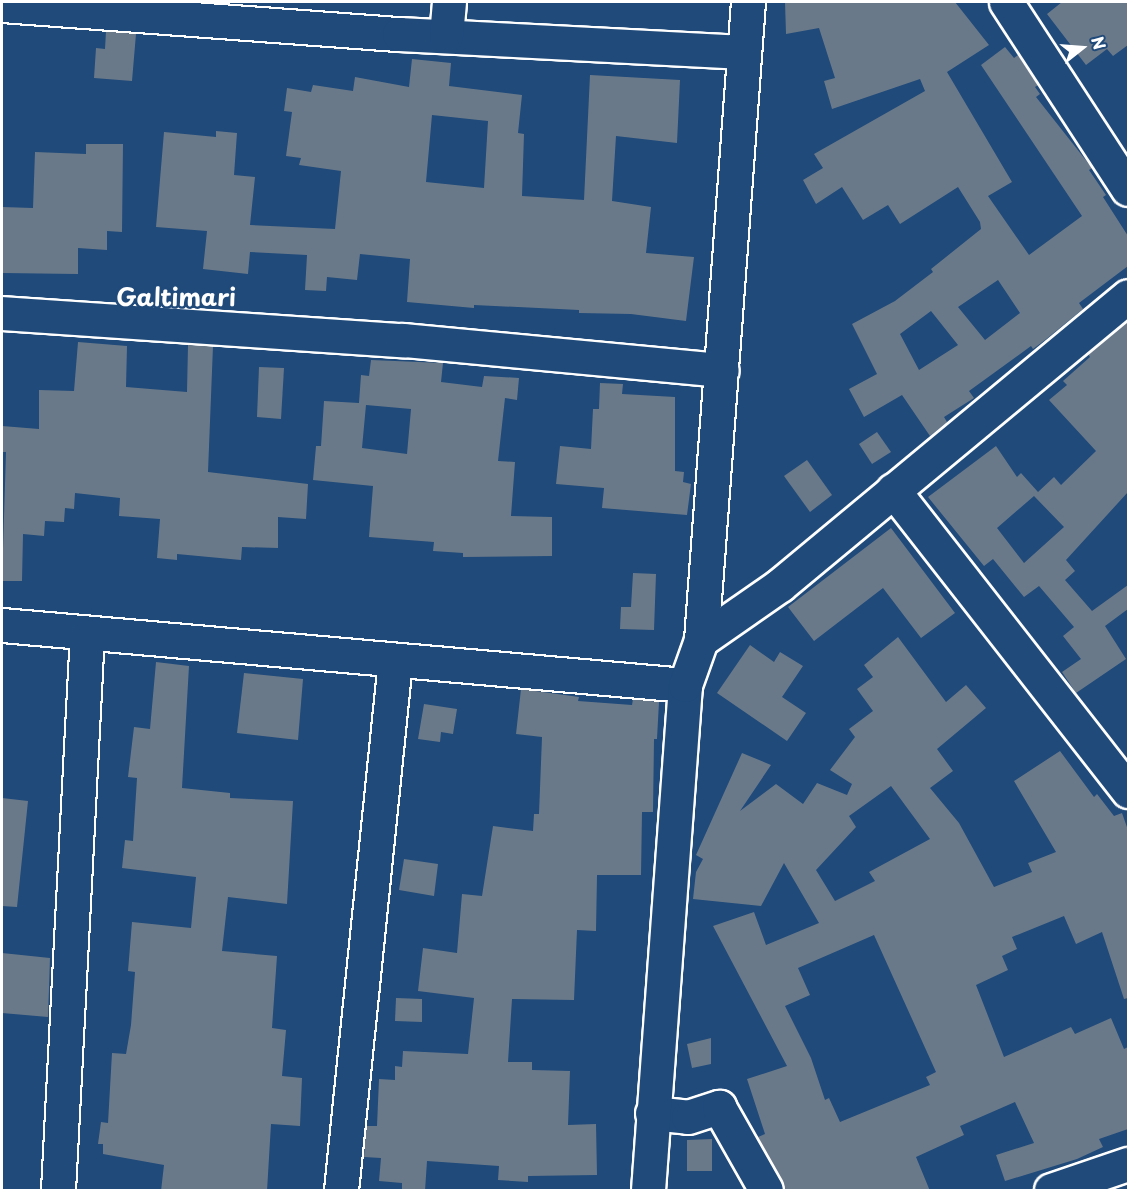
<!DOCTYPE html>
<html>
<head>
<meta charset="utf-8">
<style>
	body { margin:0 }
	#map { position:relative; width:1130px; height:1192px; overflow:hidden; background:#1f4a7a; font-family:"Playpen Sans",sans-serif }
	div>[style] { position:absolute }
	.building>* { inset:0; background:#6a7989 }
	.roads { filter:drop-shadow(2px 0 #fff) drop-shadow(-2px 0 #fff) drop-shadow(0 2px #fff) drop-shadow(0 -2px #fff) }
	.minor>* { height:33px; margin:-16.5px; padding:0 16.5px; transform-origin:16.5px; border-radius:16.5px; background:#1f4a7a }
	span { translate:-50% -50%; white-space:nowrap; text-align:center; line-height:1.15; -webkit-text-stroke:5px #1f4a7a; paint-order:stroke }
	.district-label { font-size:24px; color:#fff; font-weight:700 }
	.frame { position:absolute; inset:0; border:3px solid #fff; pointer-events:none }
	.north { position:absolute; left:1052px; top:18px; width:60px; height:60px; -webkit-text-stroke:4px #1f4a7a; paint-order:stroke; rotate:73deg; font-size:16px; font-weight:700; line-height:24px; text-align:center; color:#fff }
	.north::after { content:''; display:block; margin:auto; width:21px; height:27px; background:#fff; clip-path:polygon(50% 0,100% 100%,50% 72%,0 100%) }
</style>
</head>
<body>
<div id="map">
	<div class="building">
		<div style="clip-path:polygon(evenodd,785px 2px,955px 2px,989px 45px,947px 72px,1012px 182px,988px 196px,1029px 255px,1082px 216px,981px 65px,1005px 47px,1014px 58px,1018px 55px,1038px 85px,1035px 87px,1040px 94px,1036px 97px,1092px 168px,1089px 170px,1106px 195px,1103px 197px,1128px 236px,1128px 266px,1079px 303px,1083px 309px,1045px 340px,1033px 349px,1031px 346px,969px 391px,974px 398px,944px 417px,947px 422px,930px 436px,902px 395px,864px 417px,849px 389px,877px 374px,852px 324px,895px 301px,933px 272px,931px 269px,981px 229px,980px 222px,958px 187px,900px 224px,888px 205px,863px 220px,842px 187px,816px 204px,803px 180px,823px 168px,814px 154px,925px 91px,920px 79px,832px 109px,824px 81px,835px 78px,819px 28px,786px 34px,785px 2px,998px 280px,1020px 313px,985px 340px,958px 307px,998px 280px,785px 2px,931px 311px,958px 345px,919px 370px,900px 334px,931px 311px)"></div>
		<div style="clip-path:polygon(1062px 2px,1128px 2px,1128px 45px,1113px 56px,1107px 49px,1086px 65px,1047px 14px)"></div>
		<div style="clip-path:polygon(106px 31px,136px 34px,132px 81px,94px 78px,96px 48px,105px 49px)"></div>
		<div style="clip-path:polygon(evenodd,412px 59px,451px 63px,449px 86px,522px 95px,518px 133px,524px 134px,522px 196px,584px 200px,590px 75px,680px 80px,677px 143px,616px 136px,612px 201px,651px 207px,646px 253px,694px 257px,686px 321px,631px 314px,579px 313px,579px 310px,474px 305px,474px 308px,407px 302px,410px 259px,360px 254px,357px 280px,327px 277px,326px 291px,305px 290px,307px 255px,250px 252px,248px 274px,203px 269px,207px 231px,156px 227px,164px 132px,216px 137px,216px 131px,237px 133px,234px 175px,255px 177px,250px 225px,335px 229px,341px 171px,299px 165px,301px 158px,286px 156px,292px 112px,284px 111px,287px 88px,311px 92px,313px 85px,353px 91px,355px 77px,409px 87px,412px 59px,432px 115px,488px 121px,484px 188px,426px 182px,432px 115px)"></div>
		<div style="clip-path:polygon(86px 144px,123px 144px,122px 232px,107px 231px,107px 250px,78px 248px,78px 274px,2px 273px,2px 207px,33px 208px,35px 152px,86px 154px)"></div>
		<div style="clip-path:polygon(evenodd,1128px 320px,1128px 492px,1066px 560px,1075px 571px,1065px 580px,1092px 611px,1128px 585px,1128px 609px,1105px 626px,1126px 659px,1076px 693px,1062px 672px,1081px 659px,1063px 636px,1074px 627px,1039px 586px,1024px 597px,993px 559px,984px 566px,928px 497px,996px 446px,1017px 477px,1021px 473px,1038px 492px,1054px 477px,1061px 485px,1096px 451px,1049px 400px,1067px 385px,1063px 381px,1090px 357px,1088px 354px,1128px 320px,1034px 496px,1064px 527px,1024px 563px,997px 528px,1034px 496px)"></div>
		<div style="clip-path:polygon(78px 342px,127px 346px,126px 387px,187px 392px,188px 345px,213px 346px,208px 472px,308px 484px,306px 519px,278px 517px,278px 548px,242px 547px,241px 560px,177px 554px,177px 560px,157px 558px,160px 519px,119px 516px,120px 498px,75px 493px,74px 509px,65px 508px,64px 522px,45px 521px,44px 536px,23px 534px,22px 581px,2px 581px,6px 452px,2px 452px,2px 426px,39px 429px,39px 390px,74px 391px)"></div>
		<div style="clip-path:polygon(evenodd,371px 360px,443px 363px,441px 382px,482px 387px,484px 376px,519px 378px,517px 400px,505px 398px,498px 461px,515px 462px,511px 516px,552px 517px,552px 556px,463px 557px,463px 553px,433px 551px,434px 542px,369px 537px,373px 486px,313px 480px,316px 446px,321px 446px,324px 401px,359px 403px,361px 375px,369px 376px,371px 360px,366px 405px,411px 409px,407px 454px,362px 448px,366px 405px)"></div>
		<div style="clip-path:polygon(259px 367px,284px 368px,281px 419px,257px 417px)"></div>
		<div style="clip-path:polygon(600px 383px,623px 384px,622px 394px,675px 397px,675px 471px,684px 472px,683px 482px,691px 484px,687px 515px,602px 508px,604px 488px,556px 484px,560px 446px,591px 449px,593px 409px,599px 409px)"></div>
		<div style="clip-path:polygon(877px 432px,891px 452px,872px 464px,859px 444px)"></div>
		<div style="clip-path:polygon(807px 460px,832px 495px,810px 512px,784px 476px)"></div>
		<div style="clip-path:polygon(891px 528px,955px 613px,921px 638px,883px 588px,814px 641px,788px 607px)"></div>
		<div style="clip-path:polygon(633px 573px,656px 574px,654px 630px,620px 629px,621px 607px,631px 607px)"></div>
		<div style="clip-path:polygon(evenodd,898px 637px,946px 702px,966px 685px,986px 708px,937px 749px,953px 771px,930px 788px,959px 823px,994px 887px,1032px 872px,1028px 863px,1056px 852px,1014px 781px,1060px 751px,1094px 797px,1097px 794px,1114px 816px,1122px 813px,1128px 830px,1128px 998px,1124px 999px,1102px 932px,1076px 944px,1064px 916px,1012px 937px,1017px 949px,1002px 956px,1008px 970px,976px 985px,1004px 1057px,1071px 1027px,1075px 1034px,1111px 1018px,1124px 1049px,1128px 1047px,1128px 1129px,1099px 1139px,1103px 1147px,1077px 1159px,1005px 1181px,996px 1155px,1034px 1143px,1015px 1102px,960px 1126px,964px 1135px,916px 1157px,930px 1191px,786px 1191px,758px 1137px,765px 1134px,747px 1079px,787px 1066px,713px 926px,754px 912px,766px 945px,819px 923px,784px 863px,761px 906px,693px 899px,696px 872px,703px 859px,696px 855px,742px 753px,771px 765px,740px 811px,776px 784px,803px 804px,817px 783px,847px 795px,852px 784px,830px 770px,855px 737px,849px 729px,873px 711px,857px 689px,873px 677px,864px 665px,898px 637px,891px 786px,930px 839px,869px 872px,875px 881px,835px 901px,816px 870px,856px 827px,849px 816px,891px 786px,898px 637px,874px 935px,936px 1072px,926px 1077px,930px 1085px,840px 1122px,829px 1098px,825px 1100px,811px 1058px,785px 1006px,810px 995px,798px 968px,874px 935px)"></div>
		<div style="clip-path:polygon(750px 645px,774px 662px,780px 652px,803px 666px,782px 697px,806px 713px,787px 741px,717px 693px)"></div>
		<div style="clip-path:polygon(156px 662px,189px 666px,182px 788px,230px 793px,230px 798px,293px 801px,287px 904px,228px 897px,222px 951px,277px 956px,272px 1028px,286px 1030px,282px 1076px,302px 1078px,300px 1126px,271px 1124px,267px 1191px,161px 1191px,164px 1165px,103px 1154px,103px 1144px,98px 1144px,101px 1122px,108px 1123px,112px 1053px,126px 1054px,131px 1025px,135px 972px,128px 971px,132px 922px,191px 928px,196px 877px,122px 868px,125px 840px,133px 841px,137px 778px,128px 777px,134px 727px,150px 729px)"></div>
		<div style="clip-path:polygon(244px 673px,303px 679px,298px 740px,237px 733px)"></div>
		<div style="clip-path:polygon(521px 689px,579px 697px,578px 701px,632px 705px,633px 699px,659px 702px,657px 739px,654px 739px,653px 812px,642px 812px,641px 875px,597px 875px,596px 931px,577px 930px,574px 1000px,512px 999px,508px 1062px,532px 1062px,532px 1070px,570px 1071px,568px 1125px,596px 1124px,597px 1175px,528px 1176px,528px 1182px,498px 1180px,499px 1166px,427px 1161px,425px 1191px,402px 1191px,402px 1183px,379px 1181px,381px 1158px,364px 1157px,366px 1126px,377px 1126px,379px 1079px,395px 1080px,395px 1066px,402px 1067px,403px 1051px,468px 1054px,474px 998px,418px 991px,423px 948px,457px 953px,462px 894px,482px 896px,493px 826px,533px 831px,534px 814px,539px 814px,542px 737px,516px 734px)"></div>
		<div style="clip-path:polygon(424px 704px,457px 709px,453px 734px,441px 732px,440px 742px,418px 739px)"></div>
		<div style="clip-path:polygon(2px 798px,28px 801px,17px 907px,2px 906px)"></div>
		<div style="clip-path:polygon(404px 859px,438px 864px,434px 896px,399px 890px)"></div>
		<div style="clip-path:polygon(2px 953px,50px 958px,48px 1017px,2px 1013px)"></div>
		<div style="clip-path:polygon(396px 998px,422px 999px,422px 1022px,395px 1021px)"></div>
		<div style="clip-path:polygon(711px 1038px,711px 1064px,692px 1068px,687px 1044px)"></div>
		<div style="clip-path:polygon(712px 1139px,712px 1171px,687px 1171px,687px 1140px)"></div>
	</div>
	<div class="roads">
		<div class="minor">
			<div style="left:1006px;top:2px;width:223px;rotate:56.9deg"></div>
			<div style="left:2px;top:5px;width:398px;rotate:4.2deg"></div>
			<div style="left:399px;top:34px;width:345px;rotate:3deg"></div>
			<div style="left:446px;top:36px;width:34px;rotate:-85deg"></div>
			<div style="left:2px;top:313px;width:402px;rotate:3.9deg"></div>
			<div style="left:403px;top:340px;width:320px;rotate:5.4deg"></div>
			<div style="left:893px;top:490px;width:382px;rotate:52deg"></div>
			<div style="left:2px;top:625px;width:686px;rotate:5.02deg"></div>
			<div style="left:701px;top:640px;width:96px;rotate:-34.8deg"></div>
			<div style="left:780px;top:585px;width:452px;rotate:-39.7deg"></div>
			<div style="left:652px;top:1113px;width:36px;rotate:6deg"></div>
			<div style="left:688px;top:1117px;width:33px;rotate:-18deg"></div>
			<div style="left:719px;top:1107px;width:95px;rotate:60.5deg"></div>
			<div style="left:58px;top:1190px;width:558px;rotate:-87.02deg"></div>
			<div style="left:341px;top:1190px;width:532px;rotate:-84.17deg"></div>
			<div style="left:648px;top:1190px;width:506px;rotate:-85.81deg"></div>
			<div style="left:685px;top:685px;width:48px;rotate:-70.4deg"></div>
			<div style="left:701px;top:640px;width:640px;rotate:-85.79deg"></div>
			<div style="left:1051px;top:1190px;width:81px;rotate:-18.7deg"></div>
		</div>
	</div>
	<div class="district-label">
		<span style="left:176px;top:297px">Galtimari</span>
	</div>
	<div class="frame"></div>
	<div class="north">N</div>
</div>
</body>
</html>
